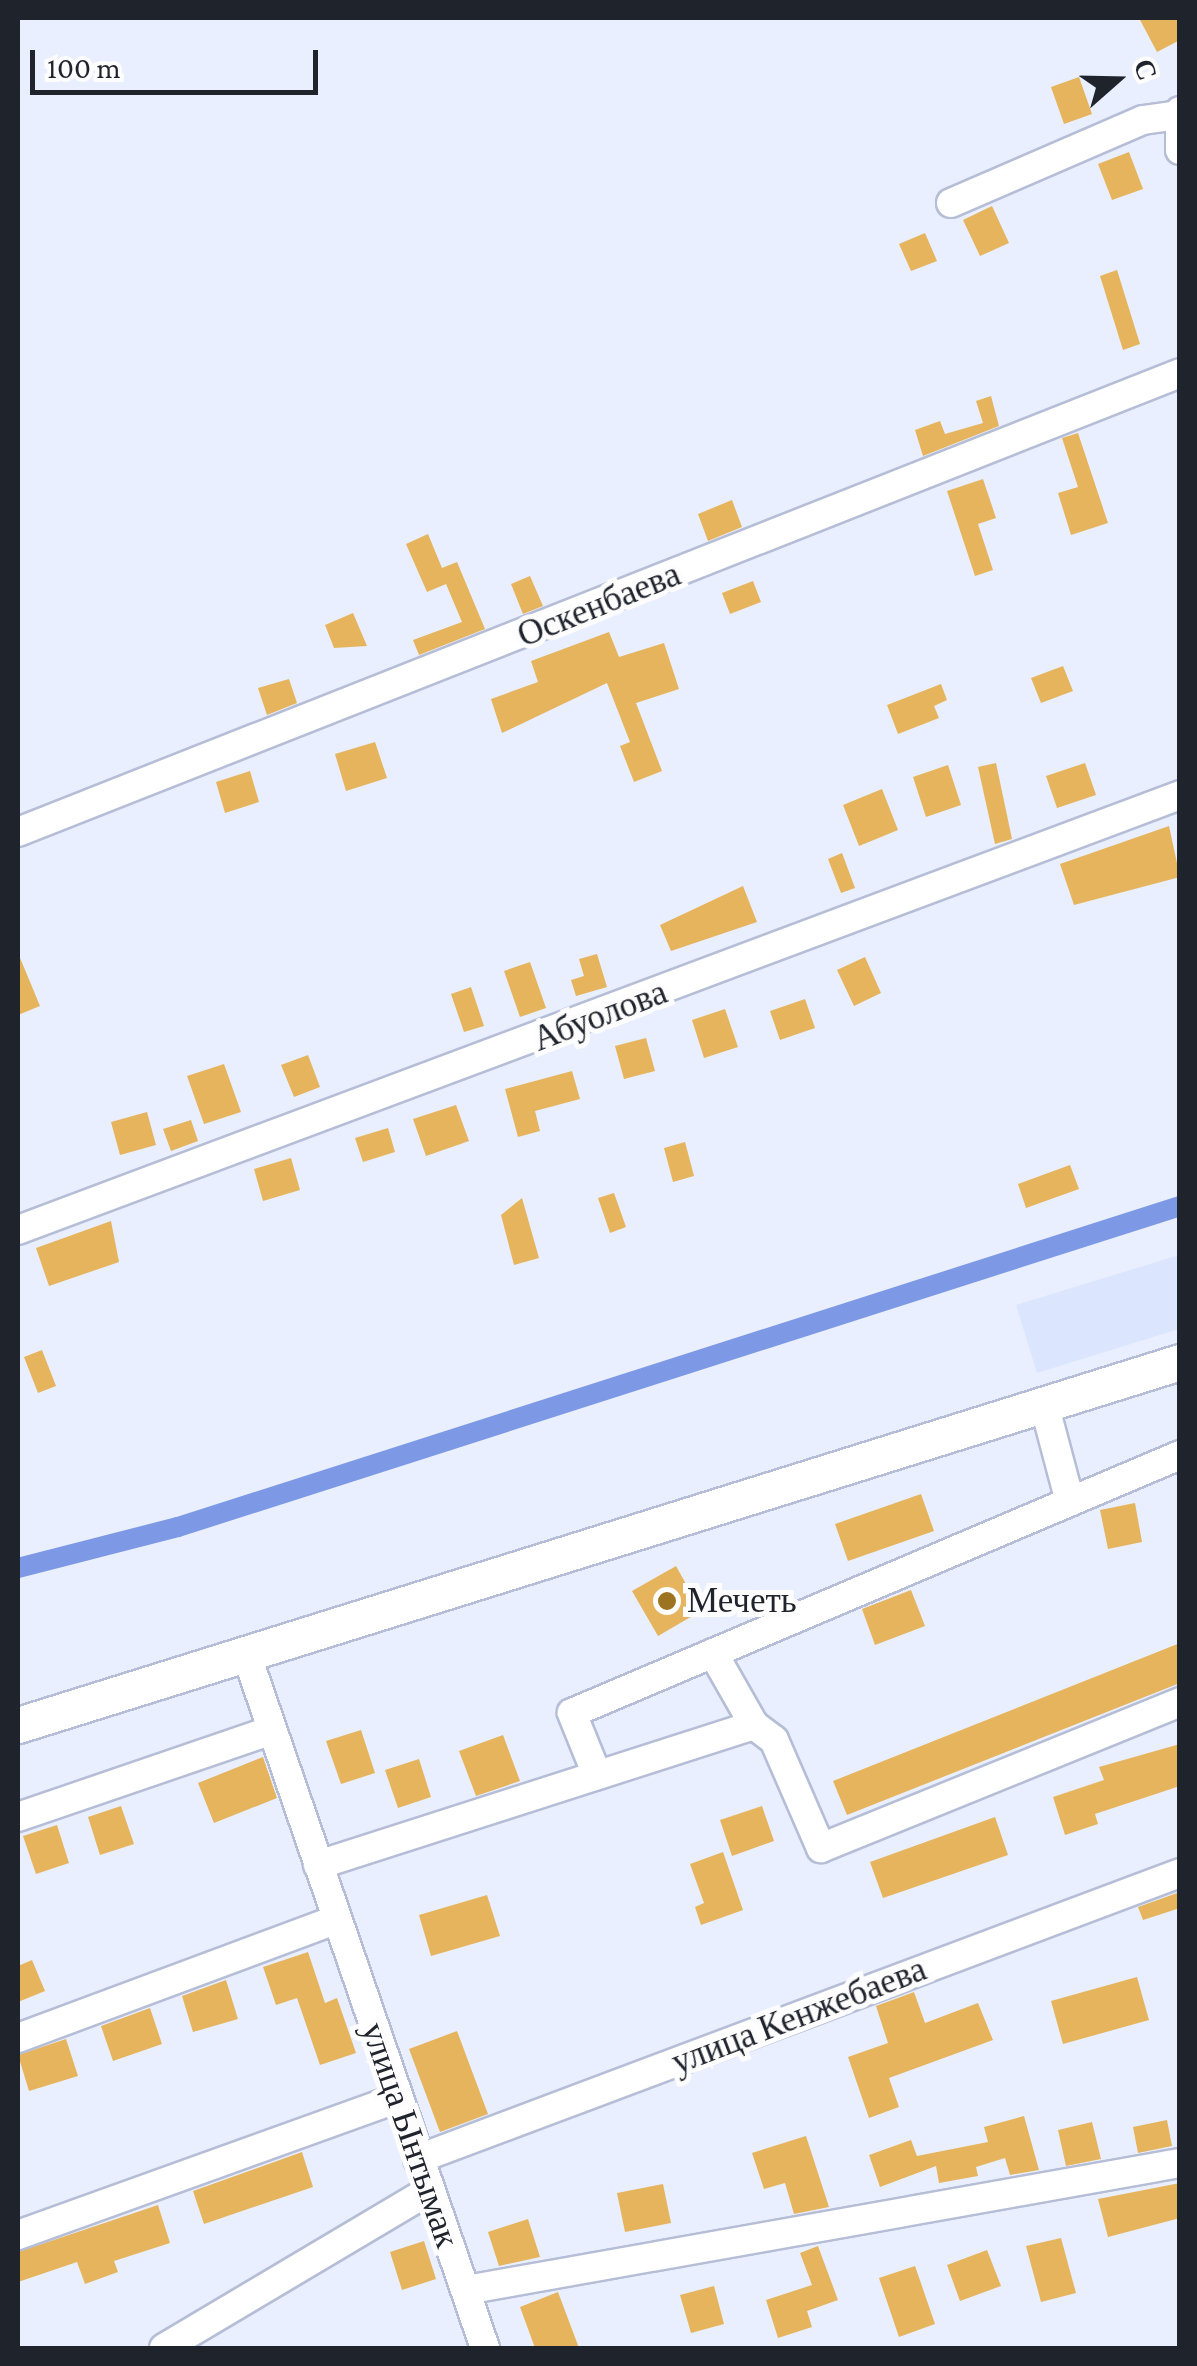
<!DOCTYPE html>
<html>
<head>
<meta charset="utf-8">
<style>
	body { margin:0 }
	#map { position:relative; width:1197px; height:2366px; overflow:hidden; background:#e9efff; font-family:"Crimson Pro",serif }
	div>[style] { position:absolute }
	.built>* { inset:0; background:#dbe5fe }
	.canal>* { height:20px; margin:-10px; padding:0 10px; transform-origin:10px; border-radius:10px; background:#7d99e6 }
	.building>* { inset:0; background:#e5b45d }
	.roads { filter:drop-shadow(2px 0 #b5bed6) drop-shadow(-2px 0 #b5bed6) drop-shadow(0 2px #b5bed6) drop-shadow(0 -2px #b5bed6) }
	.minor>* { height:28px; margin:-14px; padding:0 14px; transform-origin:14px; border-radius:14px; background:#fff }
	.major>* { height:35px; margin:-17.5px; padding:0 17.5px; transform-origin:17.5px; border-radius:17.5px; background:#fff }
	.dots>* { width:28px; height:28px; translate:-50% -50%; box-sizing:border-box; border:5px solid #fdfdfd; border-radius:50% }
	span { translate:-50% -50%; white-space:nowrap; text-align:center; line-height:1.15; -webkit-text-stroke:10px #fdfdfd; paint-order:stroke }
	.street-label { font-size:35px; color:#1f232c }
	.poi-label { font-size:35px; color:#1f232c }
	.left { translate:0 -50%; text-align:left }
	.frame { position:absolute; inset:0; border:20px solid #1f232c; pointer-events:none }
	.north { position:absolute; left:1067px; top:30px; width:100px; height:100px; -webkit-text-stroke:8px #fdfdfd; paint-order:stroke; rotate:70deg; font-size:28px; font-weight:700; line-height:40px; text-align:center; color:#1f232c }
	.north::after { content:''; display:block; margin:auto; width:35px; height:45px; background:#1f232c; clip-path:polygon(50% 0,100% 100%,50% 72%,0 100%) }
	.scale { position:absolute; left:30px; top:50px; width:288px; height:45px; box-sizing:border-box; border:5px solid #1f232c; border-top:0; padding-left:12px; font-size:30px; line-height:35px; white-space:nowrap; color:#1f232c; -webkit-text-stroke:8px #fdfdfd; paint-order:stroke }
</style>
</head>
<body>
<div id="map">
	<div class="built">
		<div style="clip-path:polygon(1179px 1255px,1179px 1329px,1037px 1373px,1016px 1305px)"></div>
	</div>
	<div class="canal">
		<div style="left:18px;top:1568px;width:165px;rotate:-14.4deg"></div>
		<div style="left:178px;top:1527px;width:1052px;rotate:-17.76deg"></div>
	</div>
	<div class="building">
		<div style="clip-path:polygon(1139px 18px,1180px 18px,1180px 40px,1157px 52px)"></div>
		<div style="clip-path:polygon(1079px 77px,1092px 114px,1064px 124px,1051px 87px)"></div>
		<div style="clip-path:polygon(1129px 152px,1143px 189px,1112px 200px,1098px 164px)"></div>
		<div style="clip-path:polygon(992px 206px,1009px 243px,980px 256px,963px 220px)"></div>
		<div style="clip-path:polygon(925px 233px,937px 261px,911px 271px,899px 244px)"></div>
		<div style="clip-path:polygon(1117px 270px,1140px 344px,1123px 350px,1100px 276px)"></div>
		<div style="clip-path:polygon(991px 396px,999px 426px,923px 456px,915px 430px,940px 421px,945px 434px,983px 423px,976px 401px)"></div>
		<div style="clip-path:polygon(1078px 433px,1108px 523px,1071px 535px,1058px 493px,1078px 487px,1062px 438px)"></div>
		<div style="clip-path:polygon(983px 479px,996px 518px,978px 524px,993px 570px,975px 576px,947px 491px)"></div>
		<div style="clip-path:polygon(732px 500px,742px 527px,708px 541px,698px 514px)"></div>
		<div style="clip-path:polygon(428px 534px,442px 568px,457px 562px,485px 629px,419px 655px,413px 640px,462px 622px,446px 584px,427px 592px,406px 544px)"></div>
		<div style="clip-path:polygon(530px 576px,543px 606px,523px 614px,511px 584px)"></div>
		<div style="clip-path:polygon(753px 581px,761px 602px,730px 614px,722px 593px)"></div>
		<div style="clip-path:polygon(353px 613px,367px 646px,334px 648px,325px 625px)"></div>
		<div style="clip-path:polygon(609px 632px,619px 657px,664px 643px,679px 689px,636px 703px,662px 771px,634px 782px,620px 746px,630px 742px,607px 683px,502px 733px,491px 699px,538px 682px,531px 661px)"></div>
		<div style="clip-path:polygon(1063px 666px,1073px 691px,1041px 703px,1031px 678px)"></div>
		<div style="clip-path:polygon(289px 679px,297px 703px,267px 715px,258px 688px)"></div>
		<div style="clip-path:polygon(941px 684px,947px 700px,934px 706px,939px 718px,898px 734px,887px 705px)"></div>
		<div style="clip-path:polygon(375px 742px,387px 778px,346px 791px,335px 754px)"></div>
		<div style="clip-path:polygon(996px 763px,1012px 839px,995px 844px,978px 767px)"></div>
		<div style="clip-path:polygon(1085px 763px,1096px 795px,1057px 808px,1046px 776px)"></div>
		<div style="clip-path:polygon(948px 765px,961px 805px,926px 817px,913px 777px)"></div>
		<div style="clip-path:polygon(250px 771px,259px 802px,225px 813px,216px 782px)"></div>
		<div style="clip-path:polygon(882px 789px,898px 830px,859px 846px,843px 805px)"></div>
		<div style="clip-path:polygon(1169px 826px,1180px 877px,1074px 905px,1060px 864px)"></div>
		<div style="clip-path:polygon(842px 853px,855px 888px,841px 893px,828px 859px)"></div>
		<div style="clip-path:polygon(743px 886px,757px 922px,671px 951px,660px 925px)"></div>
		<div style="clip-path:polygon(18px 953px,40px 1006px,18px 1015px)"></div>
		<div style="clip-path:polygon(597px 954px,607px 987px,576px 996px,571px 980px,584px 976px,579px 959px)"></div>
		<div style="clip-path:polygon(865px 957px,881px 993px,854px 1006px,837px 970px)"></div>
		<div style="clip-path:polygon(530px 962px,546px 1008px,520px 1017px,504px 971px)"></div>
		<div style="clip-path:polygon(471px 987px,484px 1026px,464px 1032px,451px 994px)"></div>
		<div style="clip-path:polygon(805px 999px,815px 1028px,780px 1040px,770px 1011px)"></div>
		<div style="clip-path:polygon(725px 1009px,738px 1047px,704px 1058px,692px 1020px)"></div>
		<div style="clip-path:polygon(646px 1038px,655px 1071px,624px 1079px,615px 1046px)"></div>
		<div style="clip-path:polygon(308px 1055px,320px 1087px,294px 1097px,281px 1065px)"></div>
		<div style="clip-path:polygon(224px 1064px,241px 1112px,204px 1124px,187px 1076px)"></div>
		<div style="clip-path:polygon(572px 1071px,580px 1099px,535px 1111px,540px 1131px,518px 1137px,505px 1089px)"></div>
		<div style="clip-path:polygon(456px 1105px,469px 1141px,426px 1156px,413px 1119px)"></div>
		<div style="clip-path:polygon(147px 1112px,156px 1145px,120px 1155px,111px 1122px)"></div>
		<div style="clip-path:polygon(191px 1120px,198px 1141px,171px 1151px,163px 1129px)"></div>
		<div style="clip-path:polygon(388px 1128px,395px 1152px,363px 1162px,355px 1138px)"></div>
		<div style="clip-path:polygon(685px 1142px,694px 1176px,673px 1182px,664px 1148px)"></div>
		<div style="clip-path:polygon(291px 1158px,300px 1190px,263px 1201px,254px 1169px)"></div>
		<div style="clip-path:polygon(1070px 1165px,1079px 1189px,1026px 1208px,1018px 1184px)"></div>
		<div style="clip-path:polygon(614px 1193px,626px 1227px,610px 1233px,598px 1198px)"></div>
		<div style="clip-path:polygon(522px 1198px,539px 1258px,514px 1265px,501px 1215px)"></div>
		<div style="clip-path:polygon(111px 1221px,119px 1262px,49px 1286px,36px 1248px)"></div>
		<div style="clip-path:polygon(42px 1350px,56px 1386px,38px 1393px,24px 1357px)"></div>
		<div style="clip-path:polygon(921px 1494px,934px 1531px,848px 1561px,835px 1524px)"></div>
		<div style="clip-path:polygon(1135px 1503px,1142px 1542px,1108px 1549px,1100px 1510px)"></div>
		<div style="clip-path:polygon(676px 1566px,701px 1611px,658px 1636px,632px 1591px)"></div>
		<div style="clip-path:polygon(911px 1590px,925px 1626px,875px 1645px,862px 1609px)"></div>
		<div style="clip-path:polygon(1180px 1643px,1180px 1683px,847px 1815px,833px 1781px)"></div>
		<div style="clip-path:polygon(361px 1730px,375px 1773px,341px 1784px,326px 1741px)"></div>
		<div style="clip-path:polygon(503px 1735px,520px 1781px,476px 1796px,459px 1751px)"></div>
		<div style="clip-path:polygon(1180px 1744px,1180px 1786px,1095px 1814px,1098px 1824px,1065px 1835px,1053px 1797px,1104px 1780px,1099px 1767px)"></div>
		<div style="clip-path:polygon(263px 1757px,277px 1798px,214px 1823px,198px 1783px)"></div>
		<div style="clip-path:polygon(419px 1759px,431px 1797px,398px 1808px,385px 1770px)"></div>
		<div style="clip-path:polygon(121px 1806px,134px 1844px,100px 1855px,88px 1817px)"></div>
		<div style="clip-path:polygon(762px 1806px,774px 1841px,732px 1856px,720px 1820px)"></div>
		<div style="clip-path:polygon(995px 1817px,1008px 1855px,883px 1898px,870px 1862px)"></div>
		<div style="clip-path:polygon(57px 1825px,69px 1863px,36px 1874px,23px 1836px)"></div>
		<div style="clip-path:polygon(723px 1852px,743px 1910px,701px 1925px,695px 1907px,704px 1903px,690px 1864px)"></div>
		<div style="clip-path:polygon(1180px 1892px,1180px 1908px,1143px 1920px,1138px 1907px)"></div>
		<div style="clip-path:polygon(487px 1895px,500px 1936px,431px 1956px,419px 1915px)"></div>
		<div style="clip-path:polygon(308px 1952px,325px 2003px,337px 1998px,356px 2053px,320px 2065px,297px 1998px,276px 2005px,263px 1967px)"></div>
		<div style="clip-path:polygon(32px 1960px,45px 1991px,18px 2002px,18px 1966px)"></div>
		<div style="clip-path:polygon(1137px 1977px,1149px 2020px,1063px 2044px,1051px 2001px)"></div>
		<div style="clip-path:polygon(226px 1980px,238px 2019px,193px 2032px,182px 1996px)"></div>
		<div style="clip-path:polygon(914px 1992px,925px 2023px,978px 2003px,993px 2040px,889px 2078px,899px 2107px,869px 2118px,848px 2057px,888px 2043px,876px 2006px)"></div>
		<div style="clip-path:polygon(150px 2008px,162px 2044px,113px 2061px,101px 2026px)"></div>
		<div style="clip-path:polygon(457px 2031px,488px 2114px,440px 2132px,409px 2049px)"></div>
		<div style="clip-path:polygon(66px 2039px,78px 2076px,29px 2091px,18px 2055px)"></div>
		<div style="clip-path:polygon(1024px 2116px,1039px 2170px,1010px 2175px,1005px 2158px,976px 2167px,978px 2176px,939px 2183px,936px 2166px,880px 2187px,869px 2155px,911px 2140px,917px 2156px,988px 2142px,984px 2127px)"></div>
		<div style="clip-path:polygon(1167px 2120px,1172px 2146px,1138px 2153px,1133px 2127px)"></div>
		<div style="clip-path:polygon(1092px 2122px,1101px 2159px,1066px 2166px,1058px 2130px)"></div>
		<div style="clip-path:polygon(806px 2136px,829px 2207px,794px 2214px,785px 2183px,764px 2189px,752px 2153px)"></div>
		<div style="clip-path:polygon(302px 2152px,313px 2187px,204px 2224px,193px 2191px)"></div>
		<div style="clip-path:polygon(1180px 2183px,1180px 2218px,1108px 2237px,1098px 2199px)"></div>
		<div style="clip-path:polygon(663px 2184px,671px 2223px,625px 2232px,617px 2193px)"></div>
		<div style="clip-path:polygon(158px 2205px,170px 2243px,114px 2261px,118px 2272px,85px 2284px,77px 2262px,18px 2282px,18px 2252px)"></div>
		<div style="clip-path:polygon(528px 2219px,540px 2257px,499px 2266px,488px 2232px)"></div>
		<div style="clip-path:polygon(1061px 2238px,1076px 2293px,1041px 2302px,1026px 2246px)"></div>
		<div style="clip-path:polygon(424px 2241px,436px 2279px,402px 2290px,390px 2252px)"></div>
		<div style="clip-path:polygon(818px 2246px,838px 2300px,807px 2311px,812px 2327px,778px 2338px,766px 2300px,812px 2285px,800px 2253px)"></div>
		<div style="clip-path:polygon(987px 2250px,1001px 2286px,960px 2301px,947px 2265px)"></div>
		<div style="clip-path:polygon(915px 2266px,935px 2324px,899px 2337px,879px 2278px)"></div>
		<div style="clip-path:polygon(714px 2286px,724px 2324px,691px 2333px,680px 2295px)"></div>
		<div style="clip-path:polygon(558px 2292px,579px 2348px,535px 2348px,520px 2307px)"></div>
	</div>
	<div class="roads">
		<div class="minor">
			<div style="left:1180px;top:111px;width:39px;rotate:90deg"></div>
			<div style="left:951px;top:203px;width:209px;rotate:-23.4deg"></div>
			<div style="left:1143px;top:120px;width:36px;rotate:-8deg"></div>
			<div style="left:18px;top:832px;width:1249px;rotate:-21.55deg"></div>
			<div style="left:18px;top:1230px;width:1241px;rotate:-20.52deg"></div>
			<div style="left:1044px;top:1404px;width:101px;rotate:75.1deg"></div>
			<div style="left:246px;top:1653px;width:735px;rotate:71.02deg"></div>
			<div style="left:713px;top:1653px;width:83px;rotate:60.3deg"></div>
			<div style="left:754px;top:1725px;width:25px;rotate:37deg"></div>
			<div style="left:774px;top:1740px;width:118px;rotate:66.5deg"></div>
			<div style="left:821px;top:1848px;width:388px;rotate:-22.1deg"></div>
			<div style="left:597px;top:1775px;width:67px;rotate:-112deg"></div>
			<div style="left:572px;top:1713px;width:660px;rotate:-22.99deg"></div>
			<div style="left:18px;top:1817px;width:268px;rotate:-18.9deg"></div>
			<div style="left:318px;top:1865px;width:458px;rotate:-17.8deg"></div>
			<div style="left:18px;top:2038px;width:339px;rotate:-20.4deg"></div>
			<div style="left:418px;top:2159px;width:814px;rotate:-20.57deg"></div>
			<div style="left:18px;top:2235px;width:402px;rotate:-19.8deg"></div>
			<div style="left:466px;top:2290px;width:725px;rotate:-10.09deg"></div>
			<div style="left:164px;top:2348px;width:307px;rotate:-30.7deg"></div>
		</div>
		<div class="major">
			<div style="left:18px;top:1725px;width:1217px;rotate:-17.35deg"></div>
		</div>
	</div>
	<div class="dots">
		<div style="left:667px;top:1601px;background:#9c7321"></div>
	</div>
	<div class="street-label">
		<span style="left:599px;top:605px;rotate:-22deg">Оскенбаева</span>
		<span style="left:600px;top:1016px;rotate:-21deg">Абуолова</span>
		<span style="left:799px;top:2016px;rotate:-21deg">улица Кенжебаева</span>
		<span style="left:410px;top:2135px;rotate:71deg">улица Ынтымак</span>
	</div>
	<div class="poi-label">
		<span class="left" style="left:687px;top:1601px">Мечеть</span>
	</div>
	<div class="frame"></div>
	<div class="north">С</div>
	<div class="scale">100 m</div>
</div>
</body>
</html>
